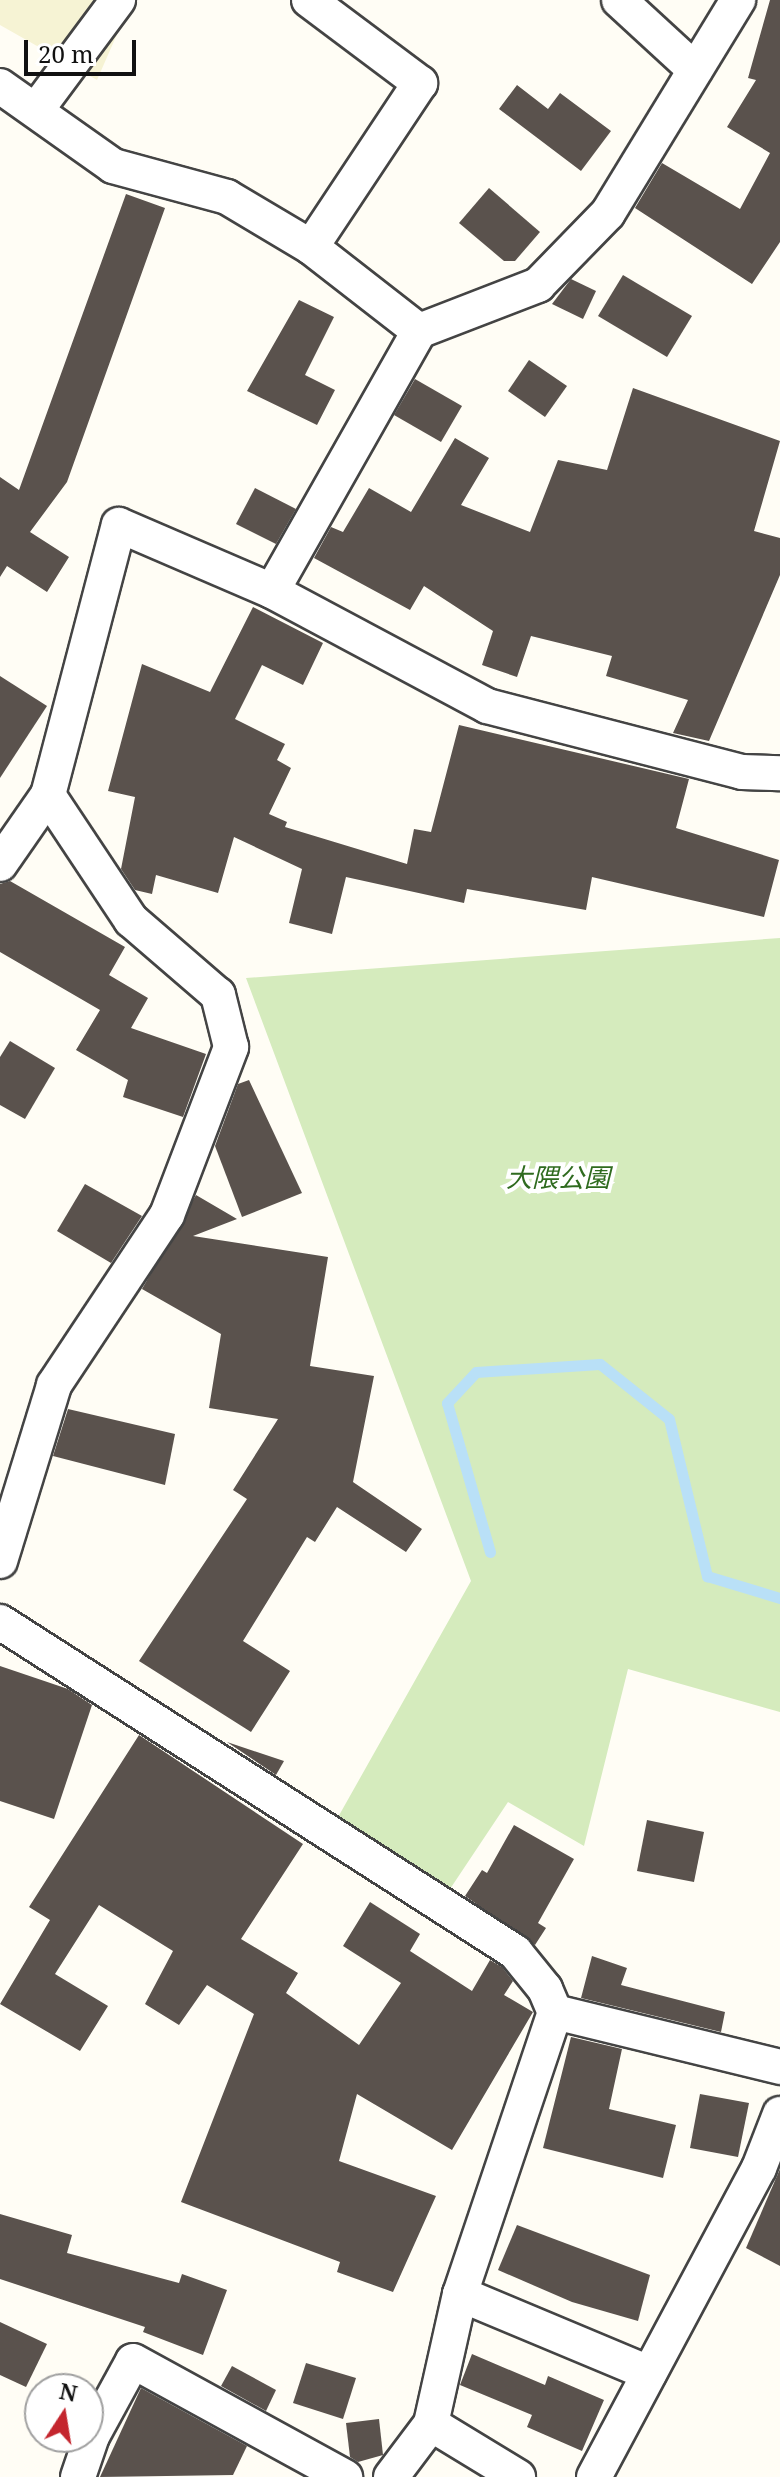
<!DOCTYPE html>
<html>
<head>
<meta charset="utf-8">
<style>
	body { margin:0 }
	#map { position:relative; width:780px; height:2477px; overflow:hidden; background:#fffdf5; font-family:"Noto Serif","Noto Sans JP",serif }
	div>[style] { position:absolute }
	.farmland>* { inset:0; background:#f6f3d4 }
	.green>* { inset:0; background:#d5ebbd }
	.stream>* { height:11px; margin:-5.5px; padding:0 5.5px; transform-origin:5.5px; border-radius:5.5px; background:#b9e0f7 }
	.building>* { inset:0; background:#5a524d }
	.roads { filter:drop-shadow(2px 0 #444) drop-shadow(-2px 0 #444) drop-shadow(0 2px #444) drop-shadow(0 -2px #444) }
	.street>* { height:34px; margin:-17px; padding:0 17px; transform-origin:17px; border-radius:17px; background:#fff }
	span { translate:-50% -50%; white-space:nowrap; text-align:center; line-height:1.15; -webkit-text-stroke:8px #fff; paint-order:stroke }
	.park-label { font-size:26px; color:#2f6b1f; font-style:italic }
	.north { position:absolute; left:24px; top:2373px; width:80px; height:80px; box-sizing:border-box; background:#fff; border:2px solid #a0a0a0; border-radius:50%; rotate:12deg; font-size:22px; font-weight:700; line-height:32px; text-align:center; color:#111 }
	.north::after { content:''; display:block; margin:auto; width:28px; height:36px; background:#c4262e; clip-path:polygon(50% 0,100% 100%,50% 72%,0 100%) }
	.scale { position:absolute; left:24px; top:40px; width:112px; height:36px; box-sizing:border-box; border:4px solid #111; border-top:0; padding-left:10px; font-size:24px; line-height:28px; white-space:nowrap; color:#111; -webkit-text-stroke:6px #fff; paint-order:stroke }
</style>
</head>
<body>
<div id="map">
	<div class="farmland">
		<div style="clip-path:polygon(0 0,132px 0,97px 80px,0 25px)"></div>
	</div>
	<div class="green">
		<div style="clip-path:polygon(780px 938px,780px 1712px,628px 1669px,584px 1846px,508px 1802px,450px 1889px,337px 1819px,471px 1581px,246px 978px)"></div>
	</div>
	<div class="stream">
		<div style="left:490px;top:1552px;width:155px;rotate:-106.1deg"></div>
		<div style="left:447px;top:1403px;width:42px;rotate:-46.9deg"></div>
		<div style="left:476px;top:1372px;width:124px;rotate:-3.7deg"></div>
		<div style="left:600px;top:1364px;width:88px;rotate:38.6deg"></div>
		<div style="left:669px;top:1419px;width:162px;rotate:76.4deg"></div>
		<div style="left:707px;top:1576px;width:76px;rotate:16.8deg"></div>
	</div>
	<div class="building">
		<div style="clip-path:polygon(770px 0,780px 0,780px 242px,752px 284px,635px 208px,662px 163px,740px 209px,770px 153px,727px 127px,756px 80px,748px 78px)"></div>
		<div style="clip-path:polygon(517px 85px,548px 109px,560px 93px,611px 131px,581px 171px,499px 109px)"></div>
		<div style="clip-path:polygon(489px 188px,540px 232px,515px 261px,504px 261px,459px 223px)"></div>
		<div style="clip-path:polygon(126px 194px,165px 208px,67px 482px,30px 532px,69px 557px,47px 592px,7px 566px,0 577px,0 477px,19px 490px)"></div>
		<div style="clip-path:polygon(623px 275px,692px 316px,667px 357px,598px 316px)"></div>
		<div style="clip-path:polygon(571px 279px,596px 291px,583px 319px,552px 304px)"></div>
		<div style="clip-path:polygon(299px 300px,334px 317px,305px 375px,335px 390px,317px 425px,247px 391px)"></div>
		<div style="clip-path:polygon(529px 360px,567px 386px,545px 417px,508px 391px)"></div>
		<div style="clip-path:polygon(415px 379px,462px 406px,441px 442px,394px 415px)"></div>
		<div style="clip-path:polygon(633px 388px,780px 441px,754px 531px,780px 538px,780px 575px,709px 741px,673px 733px,688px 700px,606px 676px,612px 656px,531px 636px,517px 677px,482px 665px,493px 631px,424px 586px,410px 610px,314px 558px,331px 527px,343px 532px,369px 488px,411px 512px,455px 438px,489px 458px,461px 505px,530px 532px,558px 460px,607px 470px)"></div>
		<div style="clip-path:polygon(255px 488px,296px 509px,276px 544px,236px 524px)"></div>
		<div style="clip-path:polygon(253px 607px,323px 643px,303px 685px,262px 665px,235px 719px,285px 744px,277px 760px,291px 768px,269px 814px,287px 822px,285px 827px,407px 864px,414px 829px,431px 832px,459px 725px,689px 779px,676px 828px,779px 860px,764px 917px,592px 877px,586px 910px,467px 889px,464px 903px,346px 877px,332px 934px,289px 923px,302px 869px,234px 837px,218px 893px,156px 875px,152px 894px,135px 890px,121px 869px,135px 797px,108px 791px,142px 664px,210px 692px)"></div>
		<div style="clip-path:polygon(0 676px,47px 706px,0 778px)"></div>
		<div style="clip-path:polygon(10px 881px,125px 947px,109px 975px,148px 998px,131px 1028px,206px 1054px,183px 1117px,123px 1097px,128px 1080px,76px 1050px,100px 1010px,0 952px,0 884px)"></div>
		<div style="clip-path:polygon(10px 1041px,55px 1068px,25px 1119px,0 1105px,0 1057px)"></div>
		<div style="clip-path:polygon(249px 1080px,302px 1193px,242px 1217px,215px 1146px,238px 1084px)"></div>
		<div style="clip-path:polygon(85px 1184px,142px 1216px,111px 1263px,57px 1231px)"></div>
		<div style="clip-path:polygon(196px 1195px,237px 1219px,193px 1236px,328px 1257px,310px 1366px,374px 1376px,353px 1482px,422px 1529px,406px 1552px,337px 1507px,315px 1542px,307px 1537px,243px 1641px,290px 1671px,251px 1732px,139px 1661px,247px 1499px,233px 1490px,278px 1419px,209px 1408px,221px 1334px,142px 1289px)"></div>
		<div style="clip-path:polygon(68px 1409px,175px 1434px,165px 1485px,53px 1456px)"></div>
		<div style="clip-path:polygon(0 1666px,68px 1689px,92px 1705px,54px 1819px,0 1801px)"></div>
		<div style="clip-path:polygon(139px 1735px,303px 1844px,241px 1939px,298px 1973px,286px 1993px,359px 2045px,401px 1983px,343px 1946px,370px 1902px,420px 1934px,410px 1951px,472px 1991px,490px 1960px,502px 1967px,513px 1981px,504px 1995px,533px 2012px,452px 2150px,357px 2094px,339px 2161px,436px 2196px,393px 2292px,337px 2272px,340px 2262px,181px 2202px,254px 2014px,207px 1985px,179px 2025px,145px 2004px,173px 1951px,99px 1905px,55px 1974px,108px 2006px,80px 2051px,0 2004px,50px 1920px,29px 1907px)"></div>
		<div style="clip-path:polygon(227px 1742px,284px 1761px,276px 1775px)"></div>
		<div style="clip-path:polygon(647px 1820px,704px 1832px,694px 1882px,637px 1871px)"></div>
		<div style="clip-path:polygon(514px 1825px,574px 1859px,538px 1923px,546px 1928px,535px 1945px,465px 1896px,482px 1870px,487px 1873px)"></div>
		<div style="clip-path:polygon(592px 1956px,627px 1968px,621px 1985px,725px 2012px,721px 2032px,581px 1998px)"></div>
		<div style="clip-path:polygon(571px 2037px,622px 2049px,609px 2109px,676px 2125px,663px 2178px,543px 2148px)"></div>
		<div style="clip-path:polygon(700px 2094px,749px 2103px,738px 2157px,690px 2148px)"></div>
		<div style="clip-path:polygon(780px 2169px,780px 2266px,746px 2248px)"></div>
		<div style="clip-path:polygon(0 2214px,72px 2235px,67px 2253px,179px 2283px,182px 2274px,227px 2290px,203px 2355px,143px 2332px,145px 2327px,0 2279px)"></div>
		<div style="clip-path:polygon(517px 2225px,650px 2275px,638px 2321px,572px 2302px,498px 2270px)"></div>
		<div style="clip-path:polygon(0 2322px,47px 2344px,26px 2387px,0 2375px)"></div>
		<div style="clip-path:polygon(472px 2354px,545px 2385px,548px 2376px,604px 2400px,582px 2451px,527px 2427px,532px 2415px,460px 2385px)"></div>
		<div style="clip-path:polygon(306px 2363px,356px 2378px,343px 2419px,293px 2403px)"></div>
		<div style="clip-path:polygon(232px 2366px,276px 2390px,266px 2411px,221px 2386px)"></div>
		<div style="clip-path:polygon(141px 2388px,247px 2446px,233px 2475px,100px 2477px)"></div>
		<div style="clip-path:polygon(379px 2419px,383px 2455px,358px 2462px,350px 2457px,346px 2423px)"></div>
	</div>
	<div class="roads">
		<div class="street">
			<div style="left:309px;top:0;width:139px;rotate:36.8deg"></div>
			<div style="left:420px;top:83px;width:197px;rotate:123.6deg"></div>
			<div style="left:619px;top:0;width:103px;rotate:42.6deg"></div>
			<div style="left:0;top:86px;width:138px;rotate:35.3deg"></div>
			<div style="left:113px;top:166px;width:118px;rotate:15.2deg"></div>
			<div style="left:227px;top:197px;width:98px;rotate:30.8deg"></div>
			<div style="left:311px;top:247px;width:137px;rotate:37.9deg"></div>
			<div style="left:37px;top:109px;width:136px;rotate:-53.4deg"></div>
			<div style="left:272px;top:591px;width:299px;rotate:-60.5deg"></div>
			<div style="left:419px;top:331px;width:128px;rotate:-21.1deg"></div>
			<div style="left:538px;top:285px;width:100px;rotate:-45.8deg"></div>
			<div style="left:608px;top:213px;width:250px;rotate:-58.6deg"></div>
			<div style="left:0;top:864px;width:84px;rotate:-55.2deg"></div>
			<div style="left:48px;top:795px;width:279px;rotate:-75.3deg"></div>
			<div style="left:119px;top:525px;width:167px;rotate:23.3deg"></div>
			<div style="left:272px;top:591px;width:244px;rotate:28.1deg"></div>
			<div style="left:487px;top:706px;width:263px;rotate:14.5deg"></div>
			<div style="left:742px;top:772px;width:38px;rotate:2deg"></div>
			<div style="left:0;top:1561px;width:184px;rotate:-72.9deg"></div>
			<div style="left:54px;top:1385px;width:204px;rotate:-56.4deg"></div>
			<div style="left:167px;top:1215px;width:180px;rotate:-69.1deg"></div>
			<div style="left:231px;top:1047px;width:54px;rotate:-104deg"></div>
			<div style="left:218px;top:995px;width:115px;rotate:-139.2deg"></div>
			<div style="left:131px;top:920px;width:150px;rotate:-123.6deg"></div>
			<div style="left:0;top:1622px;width:612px;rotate:32.65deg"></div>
			<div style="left:515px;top:1952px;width:48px;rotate:51deg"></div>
			<div style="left:545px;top:1989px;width:25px;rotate:67deg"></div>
			<div style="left:555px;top:2012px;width:298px;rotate:108.6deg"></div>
			<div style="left:460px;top:2294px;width:133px;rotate:102.6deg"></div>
			<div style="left:431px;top:2424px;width:102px;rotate:31.3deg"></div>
			<div style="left:555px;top:2012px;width:232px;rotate:13.7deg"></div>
			<div style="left:460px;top:2294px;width:205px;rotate:22.7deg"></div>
			<div style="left:78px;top:2477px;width:43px;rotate:-71.1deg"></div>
			<div style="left:92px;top:2436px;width:85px;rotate:-61.3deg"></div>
			<div style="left:133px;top:2361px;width:242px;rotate:28.7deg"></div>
			<div style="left:391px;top:2477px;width:66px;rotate:-53deg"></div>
			<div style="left:594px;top:2477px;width:350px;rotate:-61.9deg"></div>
			<div style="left:759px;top:2168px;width:58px;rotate:-68.7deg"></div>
		</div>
	</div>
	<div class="park-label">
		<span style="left:558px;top:1178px">大隈公園</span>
	</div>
	<div class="north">N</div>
	<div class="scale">20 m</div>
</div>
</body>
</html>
